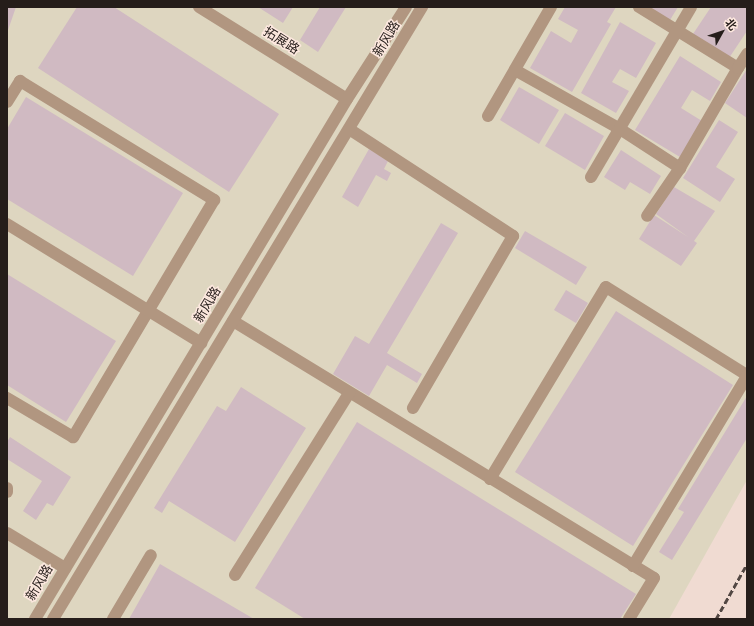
<!DOCTYPE html>
<html>
<head>
<meta charset="utf-8">
<style>
	body { margin:0 }
	#map { position:relative; width:754px; height:626px; overflow:hidden; background:#f0dbd2; font-family:Poppins,"Noto Sans SC",sans-serif }
	div>[style] { position:absolute }
	.industrial>* { inset:0; background:#ded6c0 }
	.building>* { inset:0; background:#d0bac2 }
	.minor>* { height:12px; margin:-6px; padding:0 6px; transform-origin:6px; border-radius:6px; background:#b19680 }
	.rail>* { height:3px; margin-top:-1.5px; transform-origin:0; background:repeating-linear-gradient(90deg,#524743 0 6px,transparent 0 9px) }
	span { translate:-50% -50%; white-space:nowrap; text-align:center; line-height:1.15; -webkit-text-stroke:3px #fde8df; paint-order:stroke }
	.street-label { font-size:13px; color:#251d1a }
	.frame { position:absolute; inset:0; border:8px solid #251d1a; pointer-events:none }
	.north { position:absolute; left:702px; top:12px; width:40px; height:40px; -webkit-text-stroke:3px #fde8df; paint-order:stroke; rotate:50deg; font-size:11px; font-weight:700; line-height:16px; text-align:center; color:#251d1a }
	.north::after { content:''; display:block; margin:auto; width:14px; height:18px; background:#251d1a; clip-path:polygon(50% 0,100% 100%,50% 72%,0 100%) }
</style>
</head>
<body>
<div id="map">
	<div class="industrial">
		<div style="clip-path:polygon(7px 7px,747px 7px,747px 480px,669px 619px,7px 619px)"></div>
	</div>
	<div class="building">
		<div style="clip-path:polygon(7px 7px,16px 7px,7px 33px)"></div>
		<div style="clip-path:polygon(77px 7px,114px 7px,279px 114px,229px 192px,38px 68px)"></div>
		<div style="clip-path:polygon(258px 7px,293px 7px,283px 23px)"></div>
		<div style="clip-path:polygon(320px 7px,346px 7px,318px 52px,300px 40px)"></div>
		<div style="clip-path:polygon(565px 7px,616px 7px,607px 22px,611px 24px,572px 92px,530px 68px,551px 31px,571px 43px,578px 30px,558px 19px)"></div>
		<div style="clip-path:polygon(646px 7px,678px 7px,670px 20px)"></div>
		<div style="clip-path:polygon(711px 7px,747px 7px,747px 31px,729px 58px,693px 34px)"></div>
		<div style="clip-path:polygon(620px 22px,656px 43px,636px 78px,620px 69px,612px 82px,629px 91px,616px 113px,581px 93px)"></div>
		<div style="clip-path:polygon(680px 56px,721px 82px,710px 101px,692px 90px,681px 108px,702px 121px,680px 157px,635px 130px)"></div>
		<div style="clip-path:polygon(747px 69px,747px 118px,725px 103px)"></div>
		<div style="clip-path:polygon(519px 87px,559px 110px,539px 144px,500px 120px)"></div>
		<div style="clip-path:polygon(26px 97px,183px 193px,133px 276px,7px 199px,7px 129px)"></div>
		<div style="clip-path:polygon(565px 113px,604px 136px,585px 170px,545px 146px)"></div>
		<div style="clip-path:polygon(719px 120px,738px 132px,716px 167px,735px 179px,720px 202px,683px 178px)"></div>
		<div style="clip-path:polygon(369px 149px,388px 161px,384px 169px,391px 173px,387px 181px,376px 175px,358px 207px,342px 197px)"></div>
		<div style="clip-path:polygon(621px 150px,661px 176px,650px 194px,630px 182px,625px 190px,604px 177px)"></div>
		<div style="clip-path:polygon(674px 187px,715px 211px,694px 241px,697px 243px,681px 266px,639px 239px,654px 215px,688px 237px,656px 214px)"></div>
		<div style="clip-path:polygon(441px 223px,458px 233px,387px 353px,422px 374px,417px 383px,387px 365px,369px 396px,333px 374px,355px 336px,369px 344px)"></div>
		<div style="clip-path:polygon(525px 231px,587px 267px,576px 285px,515px 248px)"></div>
		<div style="clip-path:polygon(7px 274px,116px 341px,66px 422px,7px 385px)"></div>
		<div style="clip-path:polygon(566px 290px,588px 303px,576px 323px,554px 310px)"></div>
		<div style="clip-path:polygon(616px 311px,733px 385px,633px 546px,515px 472px)"></div>
		<div style="clip-path:polygon(241px 387px,306px 428px,235px 542px,169px 501px,162px 513px,154px 508px,217px 406px,226px 411px)"></div>
		<div style="clip-path:polygon(747px 396px,747px 438px,672px 560px,659px 552px,684px 512px,678px 509px)"></div>
		<div style="clip-path:polygon(357px 422px,636px 594px,620px 619px,305px 619px,255px 588px)"></div>
		<div style="clip-path:polygon(10px 437px,71px 477px,53px 506px,47px 503px,36px 520px,23px 511px,42px 481px,7px 459px,7px 442px)"></div>
		<div style="clip-path:polygon(160px 564px,254px 619px,129px 619px)"></div>
	</div>
	<div class="minor">
		<div style="left:199px;top:7px;width:174px;rotate:31.9deg"></div>
		<div style="left:639px;top:7px;width:116px;rotate:31.6deg"></div>
		<div style="left:738px;top:68px;width:116px;rotate:120.1deg"></div>
		<div style="left:738px;top:68px;width:17px;rotate:-57deg"></div>
		<div style="left:515px;top:70px;width:120px;rotate:29.3deg"></div>
		<div style="left:620px;top:129px;width:72px;rotate:33deg"></div>
		<div style="left:680px;top:168px;width:58px;rotate:124.5deg"></div>
		<div style="left:7px;top:102px;width:25px;rotate:-58deg"></div>
		<div style="left:20px;top:81px;width:228px;rotate:31.5deg"></div>
		<div style="left:214px;top:200px;width:276px;rotate:120.7deg"></div>
		<div style="left:73px;top:437px;width:77px;rotate:-149.4deg"></div>
		<div style="left:488px;top:116px;width:126px;rotate:-60deg"></div>
		<div style="left:349px;top:129px;width:196px;rotate:33.1deg"></div>
		<div style="left:513px;top:236px;width:199px;rotate:120.2deg"></div>
		<div style="left:591px;top:177px;width:197px;rotate:-59.5deg"></div>
		<div style="left:7px;top:224px;width:228px;rotate:31.5deg"></div>
		<div style="left:233px;top:321px;width:493px;rotate:31.4deg"></div>
		<div style="left:654px;top:578px;width:48px;rotate:121.4deg"></div>
		<div style="left:490px;top:479px;width:224px;rotate:-58.9deg"></div>
		<div style="left:606px;top:287px;width:166px;rotate:32deg"></div>
		<div style="left:7px;top:488px;width:4px;rotate:90deg"></div>
		<div style="left:7px;top:533px;width:68px;rotate:31.1deg"></div>
		<div style="left:633px;top:566px;width:222px;rotate:-59deg"></div>
		<div style="left:235px;top:575px;width:215px;rotate:-57.9deg"></div>
		<div style="left:35px;top:619px;width:606px;rotate:-59.04deg"></div>
		<div style="left:347px;top:99px;width:109px;rotate:-57.3deg"></div>
		<div style="left:53px;top:619px;width:715px;rotate:-58.91deg"></div>
		<div style="left:113px;top:619px;width:74px;rotate:-59.3deg"></div>
	</div>
	<div class="rail">
		<div style="left:716px;top:619px;width:63px;rotate:-60.6deg"></div>
	</div>
	<div class="street-label">
		<span style="left:387px;top:39px;rotate:-59deg">新风路</span>
		<span style="left:281px;top:41px;rotate:32deg">拓展路</span>
		<span style="left:208px;top:305px;rotate:-59deg">新风路</span>
		<span style="left:40px;top:583px;rotate:-59deg">新风路</span>
	</div>
	<div class="frame"></div>
	<div class="north">北</div>
</div>
</body>
</html>
